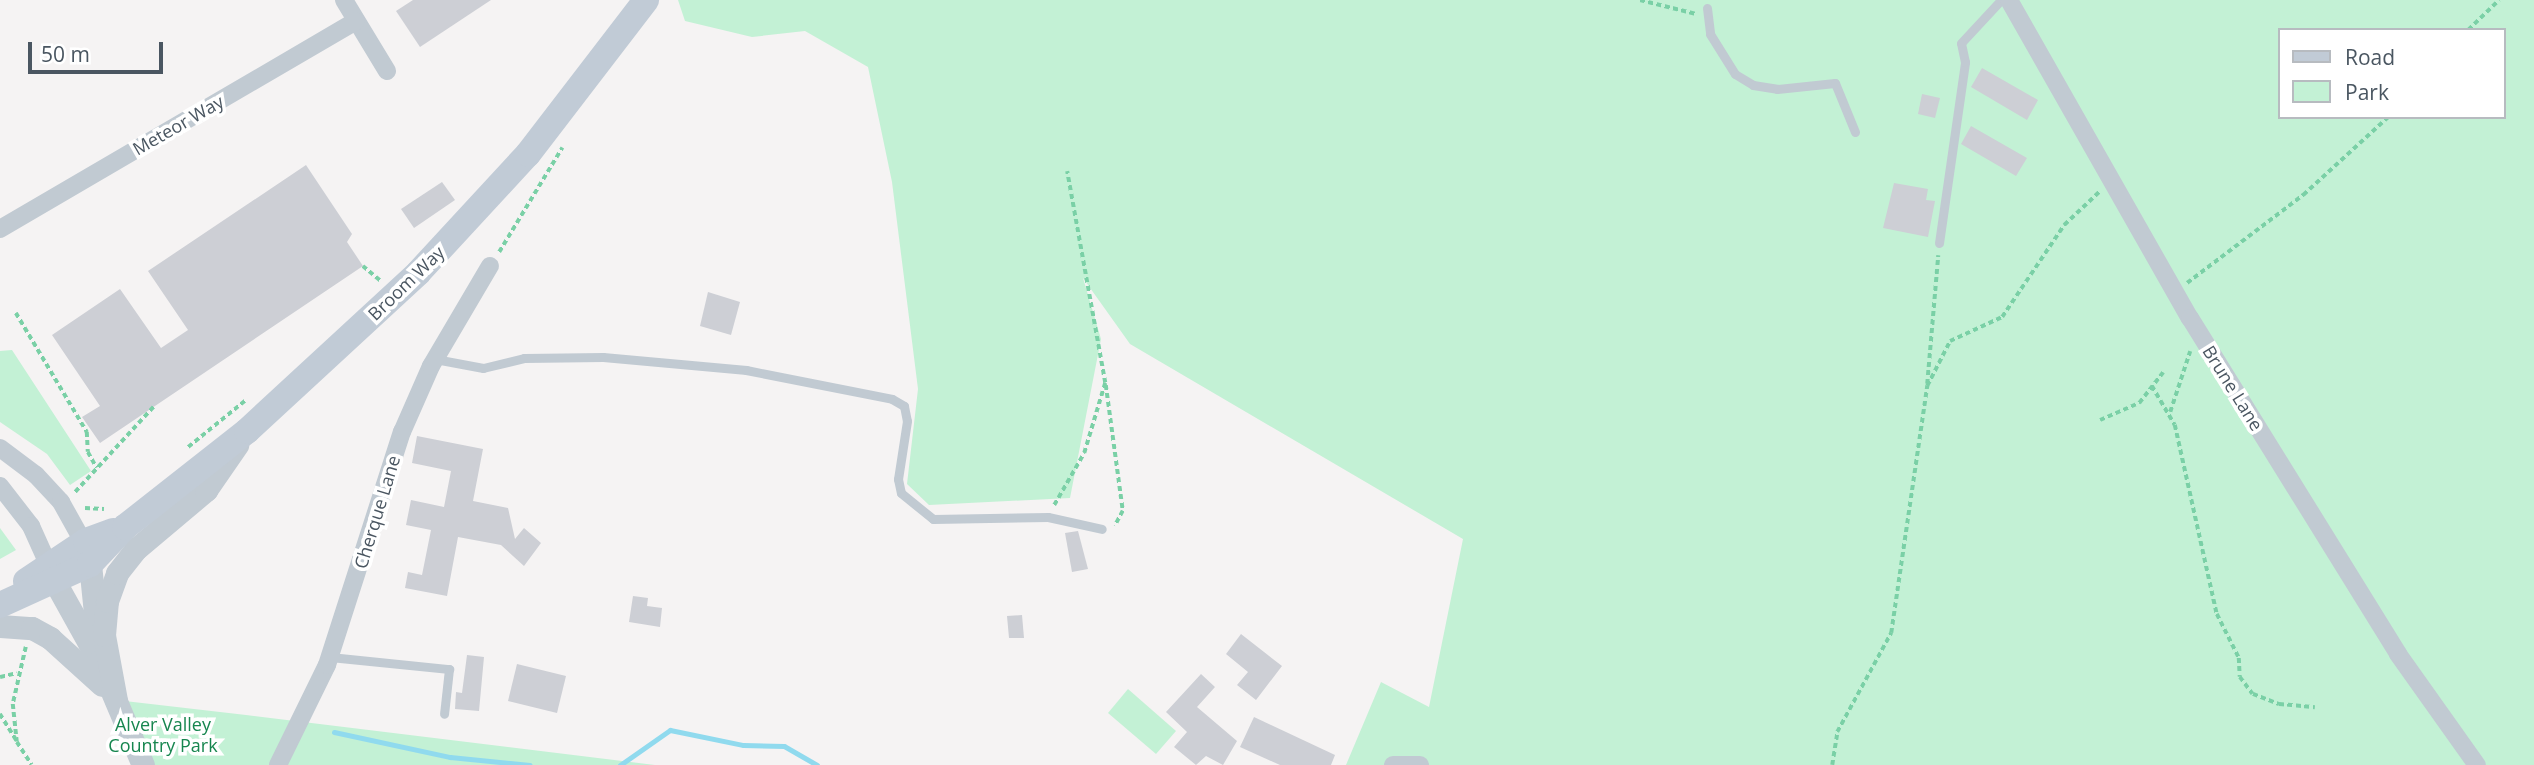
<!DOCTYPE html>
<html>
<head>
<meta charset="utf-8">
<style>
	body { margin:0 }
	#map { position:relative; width:2534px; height:765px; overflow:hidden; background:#f5f3f3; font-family:"Open Sans",sans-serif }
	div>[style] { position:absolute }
	.green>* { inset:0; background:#c3f1d5 }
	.stream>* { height:5px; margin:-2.5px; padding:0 2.5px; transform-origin:2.5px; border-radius:2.5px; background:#90daee }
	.building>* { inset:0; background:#cdcfd5 }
	.path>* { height:3.5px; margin-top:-1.75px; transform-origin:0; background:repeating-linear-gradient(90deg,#7ad0a6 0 5px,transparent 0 8.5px) }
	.service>* { height:9px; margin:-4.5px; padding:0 4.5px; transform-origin:4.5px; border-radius:4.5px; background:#c1cad2 }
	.minor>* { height:18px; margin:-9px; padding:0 9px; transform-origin:9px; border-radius:9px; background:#c1cad2 }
	.tertiary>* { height:23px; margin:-11.5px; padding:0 11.5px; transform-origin:11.5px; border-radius:11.5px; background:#c1cad2 }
	.secondary>* { height:26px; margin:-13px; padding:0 13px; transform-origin:13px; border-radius:13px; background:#c1cbd6 }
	span { translate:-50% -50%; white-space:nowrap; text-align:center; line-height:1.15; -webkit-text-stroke:7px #fff; paint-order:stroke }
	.street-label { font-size:18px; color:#4a5661 }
	.park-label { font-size:18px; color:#17864f }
	.legend { position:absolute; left:2278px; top:28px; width:228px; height:91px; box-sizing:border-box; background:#fff; border:2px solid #b7bbc0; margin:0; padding:9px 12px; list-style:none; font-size:21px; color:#4a5661 }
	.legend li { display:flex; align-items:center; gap:14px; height:35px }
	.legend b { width:35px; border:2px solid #b7bbc0 }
	.scale { position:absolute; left:28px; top:42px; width:135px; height:32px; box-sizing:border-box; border:4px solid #4a5661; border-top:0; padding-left:9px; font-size:21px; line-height:24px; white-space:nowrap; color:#4a5661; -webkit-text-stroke:5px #fff; paint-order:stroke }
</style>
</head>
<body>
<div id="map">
	<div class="green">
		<div style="clip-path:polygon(evenodd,678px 0,2534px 0,2534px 765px,1346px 765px,1381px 682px,1429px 707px,1463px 539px,1130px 344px,1083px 278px,1101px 339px,1070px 498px,929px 505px,907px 484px,918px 389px,892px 182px,868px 67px,805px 31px,752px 37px,685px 21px,678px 0,2280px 30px,2504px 30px,2504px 117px,2280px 117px,2280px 30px)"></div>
		<div style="clip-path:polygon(12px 350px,91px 471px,70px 485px,47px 454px,0 422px,0 351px)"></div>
		<div style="clip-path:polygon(0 528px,16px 550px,0 559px)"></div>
		<div style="clip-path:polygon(1128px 689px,1176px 731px,1156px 754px,1108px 713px)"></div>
		<div style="clip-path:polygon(116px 700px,246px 715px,655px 765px,141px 765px)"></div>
	</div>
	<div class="stream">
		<div style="left:334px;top:732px;width:119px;rotate:12.2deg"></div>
		<div style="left:450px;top:757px;width:80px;rotate:5.7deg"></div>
		<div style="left:620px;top:765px;width:61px;rotate:-35deg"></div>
		<div style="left:670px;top:730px;width:75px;rotate:11.6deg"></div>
		<div style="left:743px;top:745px;width:41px;rotate:1.4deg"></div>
		<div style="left:784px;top:746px;width:38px;rotate:30deg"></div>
	</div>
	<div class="building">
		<div style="clip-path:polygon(413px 0,491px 0,420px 47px,396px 11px)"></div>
		<div style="clip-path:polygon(1982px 68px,2038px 100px,2027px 120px,1971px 87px)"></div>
		<div style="clip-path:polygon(1922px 94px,1940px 98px,1935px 118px,1918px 114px)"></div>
		<div style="clip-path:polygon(1971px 126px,2027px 158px,2016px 176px,1961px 144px)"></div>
		<div style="clip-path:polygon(306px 165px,352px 234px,347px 242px,363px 266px,100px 443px,82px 417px,100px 406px,52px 335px,120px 289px,161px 348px,188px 330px,148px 271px)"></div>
		<div style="clip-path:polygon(442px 182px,455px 200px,414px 228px,401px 209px)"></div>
		<div style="clip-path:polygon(1894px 183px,1928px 189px,1926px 200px,1935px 201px,1928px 237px,1883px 228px)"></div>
		<div style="clip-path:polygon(708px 292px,740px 302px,731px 335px,700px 326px)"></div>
		<div style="clip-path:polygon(417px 436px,483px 449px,473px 501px,508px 508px,515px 539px,524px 528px,541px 543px,524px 566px,501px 545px,458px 537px,447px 596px,405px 588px,408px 572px,422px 575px,431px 530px,406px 525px,411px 500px,444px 507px,451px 471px,412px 463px)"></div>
		<div style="clip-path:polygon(1078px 531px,1088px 569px,1072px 572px,1065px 533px)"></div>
		<div style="clip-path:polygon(633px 596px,648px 598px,647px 606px,662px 608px,660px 627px,629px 622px)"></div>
		<div style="clip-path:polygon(1022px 615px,1024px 638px,1009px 638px,1007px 616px)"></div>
		<div style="clip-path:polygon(1241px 634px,1282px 666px,1256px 700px,1237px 685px,1248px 672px,1226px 654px)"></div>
		<div style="clip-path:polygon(467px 655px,484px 657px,479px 711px,455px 709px,456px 692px,462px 693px)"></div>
		<div style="clip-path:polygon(517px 664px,566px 676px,557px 713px,508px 701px)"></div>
		<div style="clip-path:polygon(1201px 674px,1215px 687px,1197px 707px,1237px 741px,1223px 765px,1206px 756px,1196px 765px,1174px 747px,1187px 732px,1166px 712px)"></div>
		<div style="clip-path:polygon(1254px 717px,1335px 755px,1331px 765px,1280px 765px,1240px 747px)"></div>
	</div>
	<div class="path">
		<div style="left:1640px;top:0;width:58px;rotate:14deg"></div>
		<div style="left:2468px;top:30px;width:43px;rotate:-44.1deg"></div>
		<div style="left:499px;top:252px;width:122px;rotate:-58.8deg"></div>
		<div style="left:363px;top:266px;width:23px;rotate:40deg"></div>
		<div style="left:2187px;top:283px;width:146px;rotate:-37.2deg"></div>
		<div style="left:2303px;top:195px;width:115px;rotate:-42.5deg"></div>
		<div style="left:16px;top:313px;width:139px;rotate:59.2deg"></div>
		<div style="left:87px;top:432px;width:20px;rotate:87deg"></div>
		<div style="left:88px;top:452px;width:18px;rotate:61deg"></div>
		<div style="left:1927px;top:384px;width:129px;rotate:-85.1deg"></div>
		<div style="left:1106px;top:385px;width:127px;rotate:82.3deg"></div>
		<div style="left:1123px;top:511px;width:17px;rotate:118deg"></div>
		<div style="left:2152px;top:386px;width:45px;rotate:59.5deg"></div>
		<div style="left:2175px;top:425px;width:194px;rotate:77.5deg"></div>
		<div style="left:2217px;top:614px;width:49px;rotate:63.4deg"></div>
		<div style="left:2239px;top:658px;width:19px;rotate:87deg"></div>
		<div style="left:2240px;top:677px;width:21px;rotate:53deg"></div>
		<div style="left:2253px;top:694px;width:28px;rotate:21deg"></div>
		<div style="left:2279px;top:704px;width:36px;rotate:5deg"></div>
		<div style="left:2170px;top:412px;width:64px;rotate:-71.8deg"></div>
		<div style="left:2100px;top:420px;width:43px;rotate:-23.6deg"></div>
		<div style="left:2139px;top:403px;width:39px;rotate:-52deg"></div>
		<div style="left:188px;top:447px;width:76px;rotate:-39.1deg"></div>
		<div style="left:75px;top:492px;width:117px;rotate:-47.4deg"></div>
		<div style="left:1054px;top:505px;width:60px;rotate:-60deg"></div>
		<div style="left:1084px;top:453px;width:73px;rotate:-73.3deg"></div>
		<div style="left:1105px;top:383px;width:215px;rotate:-100.2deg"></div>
		<div style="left:85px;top:508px;width:19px;rotate:3deg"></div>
		<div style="left:26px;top:647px;width:58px;rotate:102.8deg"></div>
		<div style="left:13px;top:704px;width:38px;rotate:84deg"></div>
		<div style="left:17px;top:742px;width:27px;rotate:57deg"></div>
		<div style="left:0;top:677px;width:17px;rotate:-13deg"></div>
		<div style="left:0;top:714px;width:31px;rotate:58deg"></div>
		<div style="left:1832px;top:765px;width:33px;rotate:-81deg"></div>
		<div style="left:1837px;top:732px;width:113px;rotate:-61.4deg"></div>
		<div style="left:1891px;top:633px;width:250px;rotate:-81.7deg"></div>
		<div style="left:1927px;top:386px;width:51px;rotate:-62.9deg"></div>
		<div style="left:1950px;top:341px;width:57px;rotate:-24.8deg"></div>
		<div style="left:2002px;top:317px;width:111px;rotate:-56deg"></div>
		<div style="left:2064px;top:225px;width:48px;rotate:-43.3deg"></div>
	</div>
	<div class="service">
		<div style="left:1707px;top:8px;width:26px;rotate:83deg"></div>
		<div style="left:1710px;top:34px;width:47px;rotate:58deg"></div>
		<div style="left:1735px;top:74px;width:21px;rotate:31deg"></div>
		<div style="left:1753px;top:85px;width:24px;rotate:9deg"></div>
		<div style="left:1777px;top:89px;width:58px;rotate:-5.9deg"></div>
		<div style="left:1835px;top:83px;width:53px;rotate:67.8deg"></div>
		<div style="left:1939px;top:243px;width:183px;rotate:-81.8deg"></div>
		<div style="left:1965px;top:62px;width:19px;rotate:-102deg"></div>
		<div style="left:1961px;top:43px;width:59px;rotate:-47.1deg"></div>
		<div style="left:435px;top:359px;width:49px;rotate:10.6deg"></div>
		<div style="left:483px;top:368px;width:42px;rotate:-13.7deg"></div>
		<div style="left:524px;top:358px;width:79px;rotate:-0.7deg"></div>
		<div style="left:603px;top:357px;width:144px;rotate:5.2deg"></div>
		<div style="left:746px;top:370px;width:149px;rotate:11.2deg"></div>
		<div style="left:892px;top:399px;width:14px;rotate:30deg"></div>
		<div style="left:904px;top:406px;width:15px;rotate:79deg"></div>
		<div style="left:907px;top:421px;width:59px;rotate:98.8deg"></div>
		<div style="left:898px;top:479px;width:14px;rotate:78deg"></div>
		<div style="left:901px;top:493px;width:41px;rotate:39.1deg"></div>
		<div style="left:933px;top:519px;width:115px;rotate:-1deg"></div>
		<div style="left:1048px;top:517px;width:55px;rotate:12.5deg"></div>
		<div style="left:330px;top:657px;width:120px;rotate:5.8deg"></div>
		<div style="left:449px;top:669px;width:45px;rotate:96.3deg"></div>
	</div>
	<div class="minor">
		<div style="left:344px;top:0;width:83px;rotate:58.8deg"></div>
		<div style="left:2009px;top:0;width:366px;rotate:60.4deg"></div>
		<div style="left:2190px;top:318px;width:395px;rotate:58.2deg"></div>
		<div style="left:2398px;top:654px;width:136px;rotate:54.6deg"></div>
		<div style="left:0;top:229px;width:412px;rotate:-30.3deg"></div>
		<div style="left:0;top:448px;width:45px;rotate:36.9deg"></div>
		<div style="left:36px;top:475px;width:37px;rotate:47deg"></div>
		<div style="left:61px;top:502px;width:54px;rotate:61deg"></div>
		<div style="left:0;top:486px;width:51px;rotate:52.2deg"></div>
		<div style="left:31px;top:526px;width:54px;rotate:65.8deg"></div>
		<div style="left:278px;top:765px;width:111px;rotate:-63.9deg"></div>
		<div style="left:327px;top:665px;width:245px;rotate:-72.2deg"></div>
		<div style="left:402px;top:432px;width:72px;rotate:-66.3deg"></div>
		<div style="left:431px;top:366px;width:116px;rotate:-59.5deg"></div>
		<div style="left:1393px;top:765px;width:27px"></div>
	</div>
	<div class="tertiary">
		<div style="left:90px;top:564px;width:59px;rotate:84.2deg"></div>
		<div style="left:55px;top:582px;width:90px;rotate:60.9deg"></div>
		<div style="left:99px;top:661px;width:113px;rotate:67.1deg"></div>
		<div style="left:0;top:626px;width:32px;rotate:4deg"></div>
		<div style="left:32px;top:628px;width:21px;rotate:29deg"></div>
		<div style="left:50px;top:638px;width:70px;rotate:42.1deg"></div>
		<div style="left:116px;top:700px;width:66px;rotate:-100.5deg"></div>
		<div style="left:104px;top:635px;width:34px;rotate:-85deg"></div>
		<div style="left:107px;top:601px;width:30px;rotate:-70deg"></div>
		<div style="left:117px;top:573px;width:31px;rotate:-52deg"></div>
		<div style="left:136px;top:549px;width:92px;rotate:-40.1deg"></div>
		<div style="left:206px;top:490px;width:55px;rotate:-55.4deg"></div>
	</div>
	<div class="secondary">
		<div style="left:26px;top:581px;width:72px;rotate:-33.7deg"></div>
		<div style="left:86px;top:541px;width:29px;rotate:-20deg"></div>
		<div style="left:0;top:605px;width:99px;rotate:-24.5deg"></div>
		<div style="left:90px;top:564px;width:51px;rotate:-46.6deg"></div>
		<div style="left:125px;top:527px;width:155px;rotate:-38.2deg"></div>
		<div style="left:247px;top:431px;width:233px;rotate:-42.7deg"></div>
		<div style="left:418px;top:273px;width:162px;rotate:-47.3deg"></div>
		<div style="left:528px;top:154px;width:194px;rotate:-52.5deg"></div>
	</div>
	<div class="street-label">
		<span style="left:178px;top:125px;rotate:-30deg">Meteor Way</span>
		<span style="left:406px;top:283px;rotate:-44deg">Broom Way</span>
		<span style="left:2233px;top:388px;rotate:58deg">Brune Lane</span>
		<span style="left:377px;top:512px;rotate:-73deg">Cherque Lane</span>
	</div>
	<div class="park-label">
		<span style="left:163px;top:735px">Alver Valley<br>Country Park</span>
	</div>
	<ul class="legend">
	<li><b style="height:9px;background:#c1cbd6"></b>Road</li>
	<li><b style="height:19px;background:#c3f1d5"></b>Park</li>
	</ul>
	<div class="scale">50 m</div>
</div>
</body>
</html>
